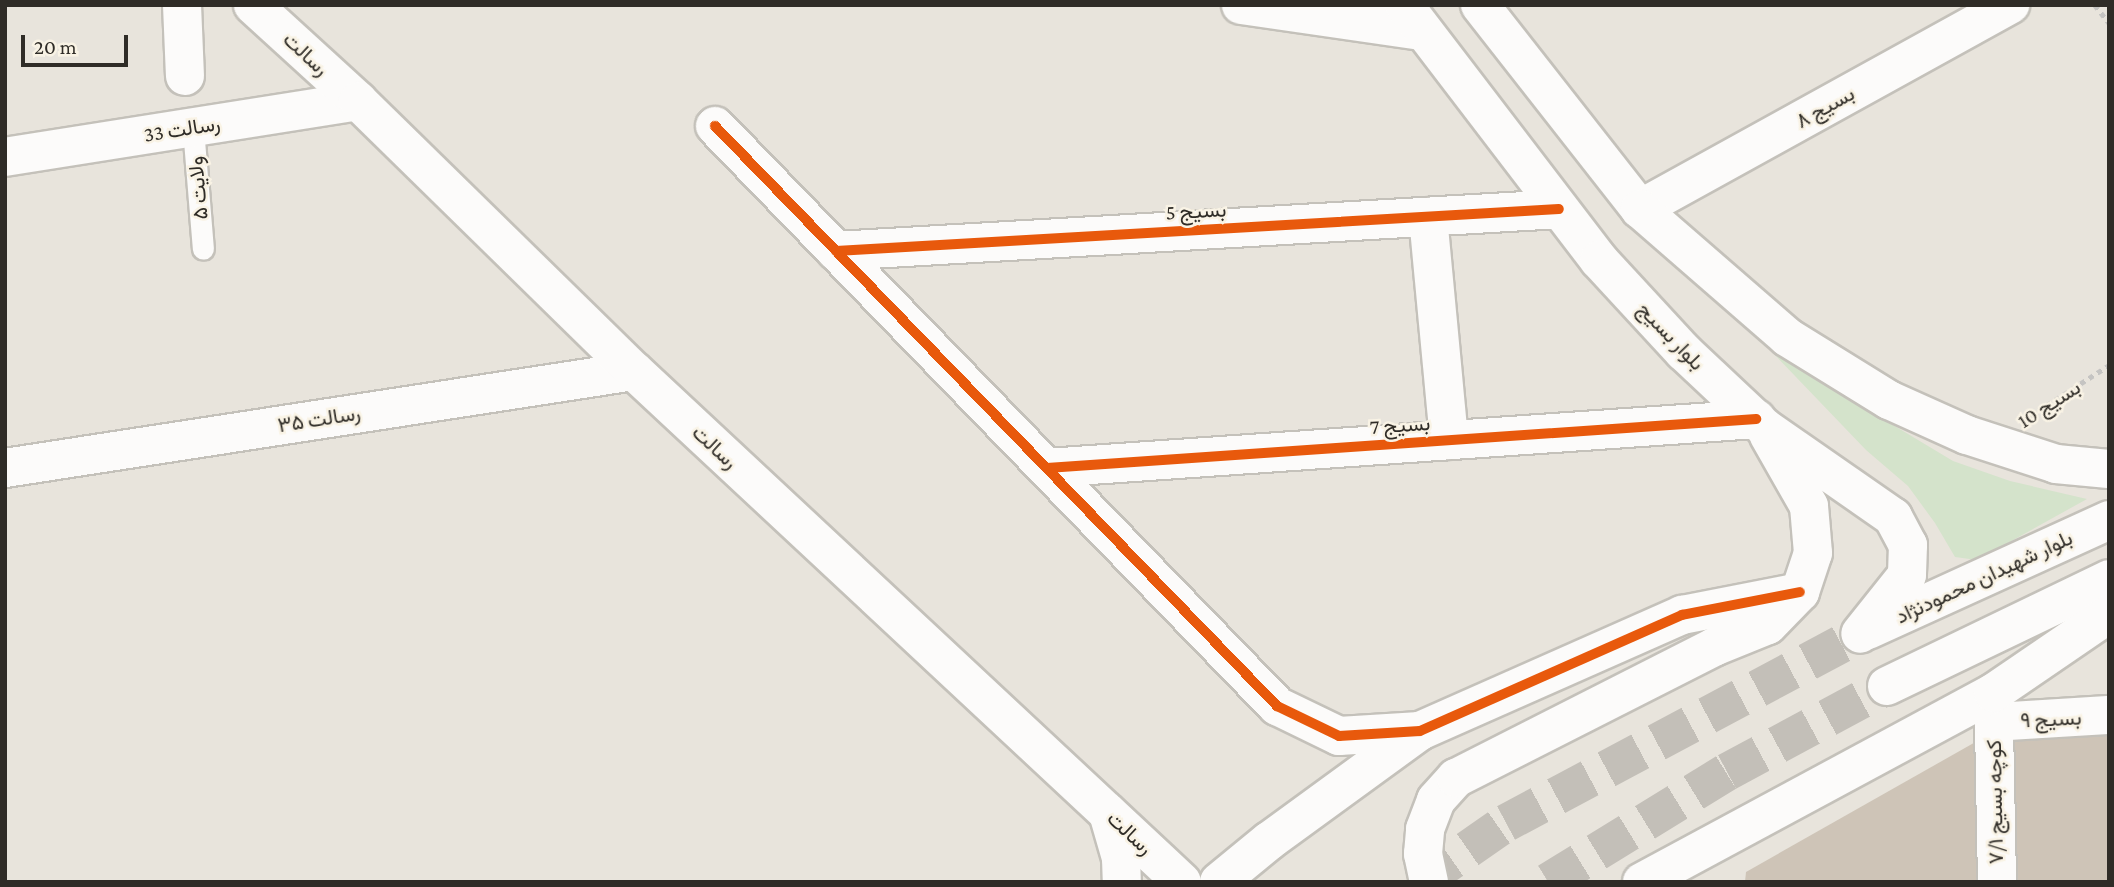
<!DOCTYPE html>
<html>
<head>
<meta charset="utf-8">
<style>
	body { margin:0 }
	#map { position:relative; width:2114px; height:887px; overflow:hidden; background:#e8e4dc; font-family:"Crimson Pro",Vazirmatn,serif }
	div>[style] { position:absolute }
	.green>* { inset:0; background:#d4e3cb }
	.building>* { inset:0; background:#cec4b7 }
	.primary-tunnel>* { height:38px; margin-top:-19px; transform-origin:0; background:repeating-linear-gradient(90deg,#c3bfb8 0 38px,transparent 0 57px) }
	.path>* { height:4.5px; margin-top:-2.25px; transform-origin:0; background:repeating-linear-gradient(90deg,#c5c4c2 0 5px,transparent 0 10px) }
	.roads { filter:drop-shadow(2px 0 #c4c1ba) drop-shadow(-2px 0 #c4c1ba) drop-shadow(0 2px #c4c1ba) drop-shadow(0 -2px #c4c1ba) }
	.service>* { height:21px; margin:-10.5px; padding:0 10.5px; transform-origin:10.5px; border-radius:10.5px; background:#fcfbfa }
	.minor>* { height:38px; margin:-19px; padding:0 19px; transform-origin:19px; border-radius:19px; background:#fcfbfa }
	.secondary>* { height:38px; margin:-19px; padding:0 19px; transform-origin:19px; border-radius:19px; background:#fcfbfa }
	.primary>* { height:38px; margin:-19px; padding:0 19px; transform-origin:19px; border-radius:19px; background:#fcfbfa }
	.cycleway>* { height:10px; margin:-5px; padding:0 5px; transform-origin:5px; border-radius:5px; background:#e8590c }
	span { translate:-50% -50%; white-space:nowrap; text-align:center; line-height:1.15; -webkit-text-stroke:5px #f9f3e5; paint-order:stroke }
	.street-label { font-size:21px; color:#2f2c27 }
	.frame { position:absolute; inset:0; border:7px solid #2f2c27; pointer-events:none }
	.scale { position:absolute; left:21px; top:35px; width:107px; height:32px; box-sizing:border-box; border:4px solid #2f2c27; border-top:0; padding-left:9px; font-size:21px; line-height:24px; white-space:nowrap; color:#2f2c27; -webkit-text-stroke:5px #f9f3e5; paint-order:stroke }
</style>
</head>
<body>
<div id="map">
	<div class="green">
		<div style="clip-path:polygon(1773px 353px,1953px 461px,2010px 481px,2087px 499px,1977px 560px,1955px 557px,1935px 523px,1908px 486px,1866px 450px)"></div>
	</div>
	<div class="building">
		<div style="clip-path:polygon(2109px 734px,2109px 882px,2011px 882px,2010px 737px)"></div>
		<div style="clip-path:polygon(1979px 740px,1983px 882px,1745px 882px,1746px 872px)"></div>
	</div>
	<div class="primary-tunnel">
		<div style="left:1421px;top:882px;width:103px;rotate:-34.8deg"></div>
		<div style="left:1506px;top:823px;width:401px;rotate:-28.1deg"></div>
		<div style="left:1548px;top:882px;width:210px;rotate:-31.6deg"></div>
		<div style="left:1727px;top:772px;width:182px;rotate:-28.3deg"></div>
	</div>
	<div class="path">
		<div style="left:2095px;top:5px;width:23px;rotate:52deg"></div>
		<div style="left:2030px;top:416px;width:94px;rotate:-32.8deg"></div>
	</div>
	<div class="roads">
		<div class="service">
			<div style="left:193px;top:128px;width:121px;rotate:85.3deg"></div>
		</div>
		<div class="minor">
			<div style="left:182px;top:5px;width:71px;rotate:87.6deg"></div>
			<div style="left:1241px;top:5px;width:182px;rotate:8.2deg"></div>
			<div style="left:715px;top:126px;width:808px;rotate:45.9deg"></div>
			<div style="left:1277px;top:706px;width:69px;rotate:25.8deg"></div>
			<div style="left:1339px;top:736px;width:81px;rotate:-3.5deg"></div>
			<div style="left:1420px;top:731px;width:287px;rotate:-23.9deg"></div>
			<div style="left:1682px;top:615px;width:120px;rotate:-11deg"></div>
			<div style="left:5px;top:157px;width:357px;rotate:-9deg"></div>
			<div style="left:1640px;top:209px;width:423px;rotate:-28.9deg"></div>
			<div style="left:1428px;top:217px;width:224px;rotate:84.6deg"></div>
			<div style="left:836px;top:251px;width:724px;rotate:-3.32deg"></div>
			<div style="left:5px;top:468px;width:636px;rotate:-8.77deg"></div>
			<div style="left:1047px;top:468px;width:711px;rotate:-3.95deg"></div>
			<div style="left:1219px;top:882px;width:65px;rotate:-39.4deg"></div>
			<div style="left:1269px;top:841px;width:187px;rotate:-36.1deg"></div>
			<div style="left:1997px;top:882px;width:160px;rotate:-91.1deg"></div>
			<div style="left:1994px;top:722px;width:115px;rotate:-3.5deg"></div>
		</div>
		<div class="secondary">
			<div style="left:253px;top:5px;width:142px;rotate:42.4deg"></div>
			<div style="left:358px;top:101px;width:386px;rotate:44.4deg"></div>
			<div style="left:634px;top:371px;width:749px;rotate:43deg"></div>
		</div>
		<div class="primary">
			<div style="left:1404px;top:5px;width:321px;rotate:52.6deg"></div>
			<div style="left:1599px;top:260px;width:125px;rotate:47.3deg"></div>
			<div style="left:1684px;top:352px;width:111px;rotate:43.2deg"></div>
			<div style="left:1765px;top:428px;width:156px;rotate:34.8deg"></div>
			<div style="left:1893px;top:517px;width:32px;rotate:62deg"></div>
			<div style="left:1908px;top:545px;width:30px;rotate:92deg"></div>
			<div style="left:1907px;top:575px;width:75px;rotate:128.5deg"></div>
			<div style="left:1480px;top:5px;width:259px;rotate:51.9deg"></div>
			<div style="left:1640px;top:209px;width:195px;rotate:41deg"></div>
			<div style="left:1787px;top:337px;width:120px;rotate:31.7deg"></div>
			<div style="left:1889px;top:400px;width:85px;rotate:24.2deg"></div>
			<div style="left:1967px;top:435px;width:94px;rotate:18deg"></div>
			<div style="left:2056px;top:464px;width:53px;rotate:5.4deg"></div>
			<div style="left:1868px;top:630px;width:265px;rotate:-24.5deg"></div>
			<div style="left:1887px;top:686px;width:246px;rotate:-25.7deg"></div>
			<div style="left:1108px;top:813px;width:47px;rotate:73.9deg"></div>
			<div style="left:1121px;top:858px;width:24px;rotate:88deg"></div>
			<div style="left:1429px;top:882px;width:29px;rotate:-102deg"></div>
			<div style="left:1423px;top:854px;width:25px;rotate:-85deg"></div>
			<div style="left:1425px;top:829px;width:31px;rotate:-69deg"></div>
			<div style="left:1436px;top:800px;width:30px;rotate:-48deg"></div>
			<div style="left:1456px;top:778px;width:289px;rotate:-26.9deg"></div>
			<div style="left:1714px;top:647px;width:58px;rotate:-22.2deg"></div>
			<div style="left:1768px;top:625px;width:46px;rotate:-45.9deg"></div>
			<div style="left:1800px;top:592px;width:41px;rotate:-71.6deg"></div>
			<div style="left:1813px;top:553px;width:47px;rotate:-94.9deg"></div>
			<div style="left:1809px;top:506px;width:81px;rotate:-119.7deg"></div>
			<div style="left:1642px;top:882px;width:399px;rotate:-28.3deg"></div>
			<div style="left:1993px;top:693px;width:140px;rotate:-34.3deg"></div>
		</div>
	</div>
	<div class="cycleway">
		<div style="left:715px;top:126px;width:808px;rotate:45.9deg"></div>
		<div style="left:1277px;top:706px;width:69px;rotate:25.8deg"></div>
		<div style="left:1339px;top:736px;width:81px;rotate:-3.5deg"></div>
		<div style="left:1420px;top:731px;width:287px;rotate:-23.9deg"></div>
		<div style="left:1682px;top:615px;width:120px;rotate:-11deg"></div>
		<div style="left:836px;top:251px;width:724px;rotate:-3.32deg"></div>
		<div style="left:1047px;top:468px;width:711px;rotate:-3.95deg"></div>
	</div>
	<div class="street-label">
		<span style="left:306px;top:54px;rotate:43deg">رسالت</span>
		<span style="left:1825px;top:107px;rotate:-29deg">بسیج ۸</span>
		<span style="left:182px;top:129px;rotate:-9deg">رسالت 33</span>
		<span style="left:198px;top:188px;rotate:-95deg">ولایت ۵</span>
		<span style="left:1196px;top:211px;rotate:-3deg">بسیج 5</span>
		<span style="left:1671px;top:336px;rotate:46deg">بلوار بسیج</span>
		<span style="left:2049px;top:404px;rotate:-33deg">بسیج 10</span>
		<span style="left:319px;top:419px;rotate:-9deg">رسالت ۳۵</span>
		<span style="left:1400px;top:425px;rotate:-4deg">بسیج 7</span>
		<span style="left:715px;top:447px;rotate:43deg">رسالت</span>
		<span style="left:1984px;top:577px;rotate:-25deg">بلوار شهیدان محمودنژاد</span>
		<span style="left:2051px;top:719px;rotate:-3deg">بسیج ۹</span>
		<span style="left:1995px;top:802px;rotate:-91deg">کوچه بسیج ۷/۱</span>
		<span style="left:1130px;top:833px;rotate:43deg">رسالت</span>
	</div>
	<div class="frame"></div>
	<div class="scale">20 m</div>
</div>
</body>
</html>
